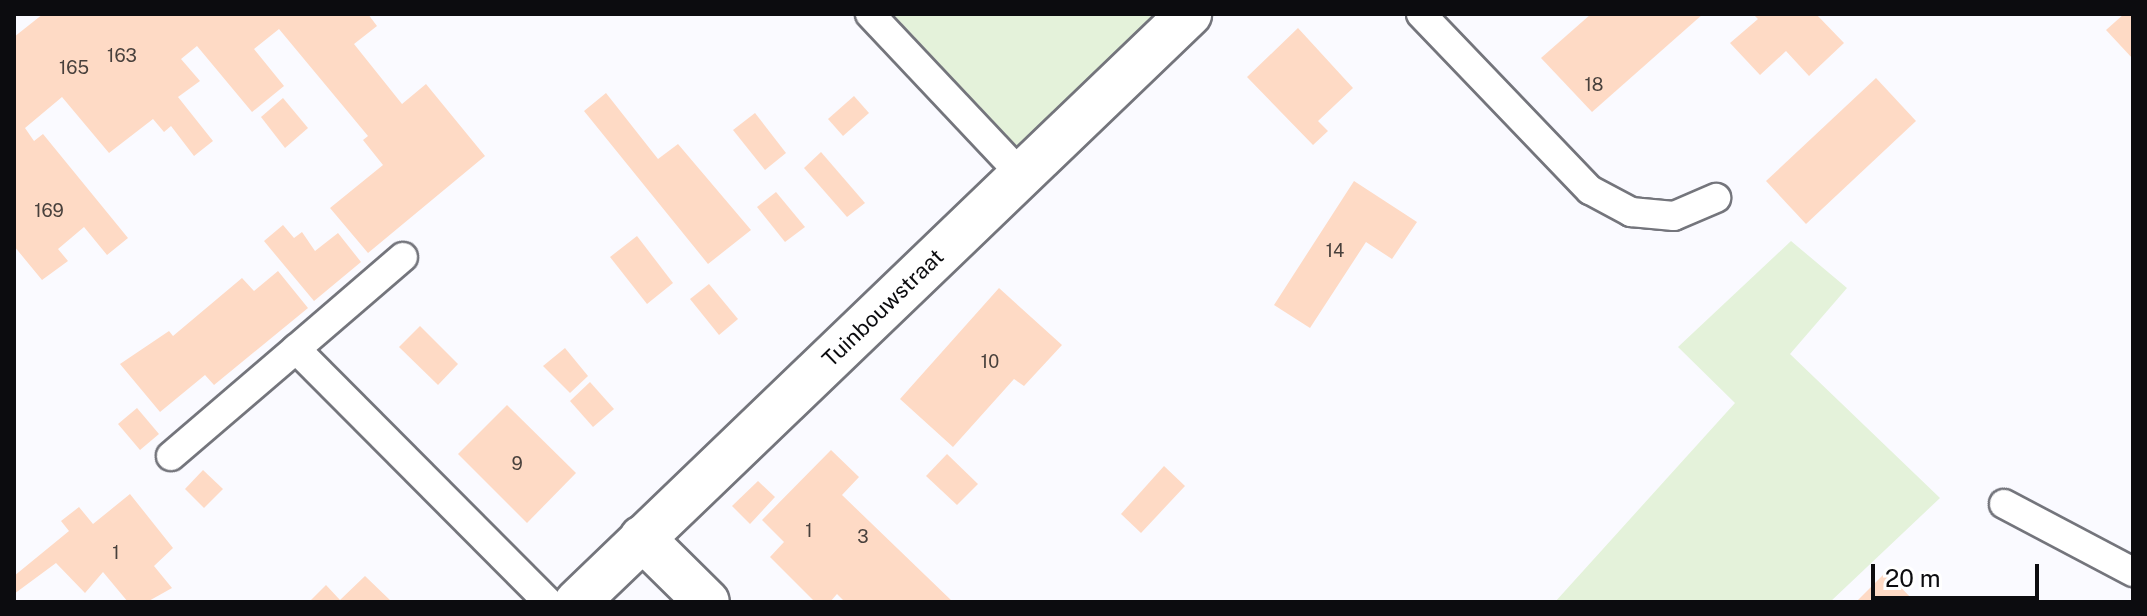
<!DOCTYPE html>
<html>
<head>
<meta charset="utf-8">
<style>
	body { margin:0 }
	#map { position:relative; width:2147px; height:616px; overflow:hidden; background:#fafaff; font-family:"Public Sans",sans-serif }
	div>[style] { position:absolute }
	.green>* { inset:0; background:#e4f2da }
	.building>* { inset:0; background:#fedac5 }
	.roads { filter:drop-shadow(2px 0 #74757c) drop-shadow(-2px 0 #74757c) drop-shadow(0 2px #74757c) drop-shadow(0 -2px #74757c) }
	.service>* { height:28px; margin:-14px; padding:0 14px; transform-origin:14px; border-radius:14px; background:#fff }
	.minor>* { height:44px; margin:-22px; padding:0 22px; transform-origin:22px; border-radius:22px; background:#fff }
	span { translate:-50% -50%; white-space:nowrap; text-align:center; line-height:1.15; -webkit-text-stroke:6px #fff; paint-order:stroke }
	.number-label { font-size:18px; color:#48403c }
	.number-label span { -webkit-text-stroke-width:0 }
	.street-label { font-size:22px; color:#0c0c0f }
	.frame { position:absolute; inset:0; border:16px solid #0c0c0f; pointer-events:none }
	.scale { position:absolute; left:1871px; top:564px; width:168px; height:36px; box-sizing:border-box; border:4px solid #0c0c0f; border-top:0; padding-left:10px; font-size:24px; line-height:28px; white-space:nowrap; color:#0c0c0f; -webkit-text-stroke:6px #fff; paint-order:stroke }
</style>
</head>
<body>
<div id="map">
	<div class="green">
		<div style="clip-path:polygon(893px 14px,1172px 14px,1024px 155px)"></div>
		<div style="clip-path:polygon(1791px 241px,1847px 288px,1790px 354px,1940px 498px,1830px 602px,1555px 602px,1735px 403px,1678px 347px)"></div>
	</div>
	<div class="building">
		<div style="clip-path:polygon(43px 14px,368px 14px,377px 26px,354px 44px,402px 104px,426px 84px,485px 156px,368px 253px,330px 208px,383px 165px,363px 140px,368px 136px,279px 29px,254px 49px,284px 86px,252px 112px,197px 46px,181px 59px,200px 81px,178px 97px,213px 141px,194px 156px,171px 126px,164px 132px,153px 119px,109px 153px,62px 97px,25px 128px,34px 141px,43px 134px,128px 238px,107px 255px,84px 227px,58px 249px,68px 261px,42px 280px,14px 246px,14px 37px)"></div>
		<div style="clip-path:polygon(1591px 14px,1703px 14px,1592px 112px,1541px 58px)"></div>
		<div style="clip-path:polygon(1753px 14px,1816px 14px,1844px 43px,1809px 76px,1786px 51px,1760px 75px,1730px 43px,1758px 19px)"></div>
		<div style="clip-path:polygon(2124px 14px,2133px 14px,2133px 59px,2106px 30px)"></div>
		<div style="clip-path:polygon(1298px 28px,1353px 88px,1318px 121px,1328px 131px,1313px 145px,1247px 77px)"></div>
		<div style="clip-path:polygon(1876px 78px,1916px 121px,1806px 224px,1766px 181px)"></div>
		<div style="clip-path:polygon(606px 93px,658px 159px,678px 144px,751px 230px,708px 264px,584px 111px)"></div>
		<div style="clip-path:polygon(854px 96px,869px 113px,843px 136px,828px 119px)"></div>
		<div style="clip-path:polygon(283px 98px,308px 128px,285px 148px,261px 117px)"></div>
		<div style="clip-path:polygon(755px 113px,786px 153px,765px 170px,733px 130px)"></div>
		<div style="clip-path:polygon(821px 152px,865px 203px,847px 217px,804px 168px)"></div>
		<div style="clip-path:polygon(1354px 181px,1417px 222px,1392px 259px,1366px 242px,1310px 328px,1274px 305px)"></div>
		<div style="clip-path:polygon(776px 192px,805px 227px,785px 242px,757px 207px)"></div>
		<div style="clip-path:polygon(283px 225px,294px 238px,302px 232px,315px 251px,338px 233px,361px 262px,314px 301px,264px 241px)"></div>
		<div style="clip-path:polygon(637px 236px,673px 283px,647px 304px,610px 257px)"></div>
		<div style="clip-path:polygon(278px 271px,308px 308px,214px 385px,205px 375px,160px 412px,120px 364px,169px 331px,173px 336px,242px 278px,254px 291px)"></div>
		<div style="clip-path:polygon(709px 284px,738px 319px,719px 335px,690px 299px)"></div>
		<div style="clip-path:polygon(999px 288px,1062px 345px,1024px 386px,1014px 379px,953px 447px,900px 399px)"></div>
		<div style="clip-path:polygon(420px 326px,458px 364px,438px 385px,399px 347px)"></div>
		<div style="clip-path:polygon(565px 348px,588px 376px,570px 393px,543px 366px)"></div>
		<div style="clip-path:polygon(590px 382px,614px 409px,593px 427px,570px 401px)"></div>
		<div style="clip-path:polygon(507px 405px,576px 473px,527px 523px,458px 454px)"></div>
		<div style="clip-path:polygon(137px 408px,159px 434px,140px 450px,118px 424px)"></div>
		<div style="clip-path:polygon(831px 450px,859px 477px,842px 495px,953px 602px,845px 602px,837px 594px,830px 602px,815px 602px,770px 557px,784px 542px,762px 520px)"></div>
		<div style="clip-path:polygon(947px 454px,978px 484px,957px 505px,926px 476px)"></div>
		<div style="clip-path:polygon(1164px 466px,1185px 486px,1141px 533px,1121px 514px)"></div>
		<div style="clip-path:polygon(203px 470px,223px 489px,204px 508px,185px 489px)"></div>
		<div style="clip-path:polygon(758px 481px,775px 497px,750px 524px,732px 506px)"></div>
		<div style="clip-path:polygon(130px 494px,173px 548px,154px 566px,172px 588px,147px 602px,128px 602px,103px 572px,85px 593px,56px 563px,14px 594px,14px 576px,69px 531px,61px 521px,79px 507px,93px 524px)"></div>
		<div style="clip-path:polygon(1886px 572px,1915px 602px,1856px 602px)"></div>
		<div style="clip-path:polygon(365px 576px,392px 602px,309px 602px,326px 585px,340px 600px)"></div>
	</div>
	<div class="roads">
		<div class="service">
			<div style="left:870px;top:14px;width:220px;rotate:46.7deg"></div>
			<div style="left:1421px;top:14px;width:244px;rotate:46.2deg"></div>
			<div style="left:1590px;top:190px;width:47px;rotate:28.2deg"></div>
			<div style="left:1631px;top:212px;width:43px;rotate:5.3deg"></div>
			<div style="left:1674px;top:216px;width:46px;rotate:-23.2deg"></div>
			<div style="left:296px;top:349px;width:141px;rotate:-40.7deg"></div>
			<div style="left:171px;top:456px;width:165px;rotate:-40.6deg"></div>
			<div style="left:296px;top:349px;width:357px;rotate:45.1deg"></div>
			<div style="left:2004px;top:504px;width:146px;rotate:27.8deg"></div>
		</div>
		<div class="minor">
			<div style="left:642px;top:538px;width:91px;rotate:44.6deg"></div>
			<div style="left:577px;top:602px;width:849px;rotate:-43.85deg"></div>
		</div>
	</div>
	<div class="number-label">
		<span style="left:122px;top:56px">163</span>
		<span style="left:74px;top:68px">165</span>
		<span style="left:1594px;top:85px">18</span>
		<span style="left:49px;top:211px">169</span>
		<span style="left:1335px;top:251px">14</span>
		<span style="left:990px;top:362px">10</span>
		<span style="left:517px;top:464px">9</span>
		<span style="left:809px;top:531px">1</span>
		<span style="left:863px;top:537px">3</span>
		<span style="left:116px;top:553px">1</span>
	</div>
	<div class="street-label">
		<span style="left:883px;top:308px;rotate:-44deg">Tuinbouwstraat</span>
	</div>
	<div class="frame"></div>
	<div class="scale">20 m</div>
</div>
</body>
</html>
